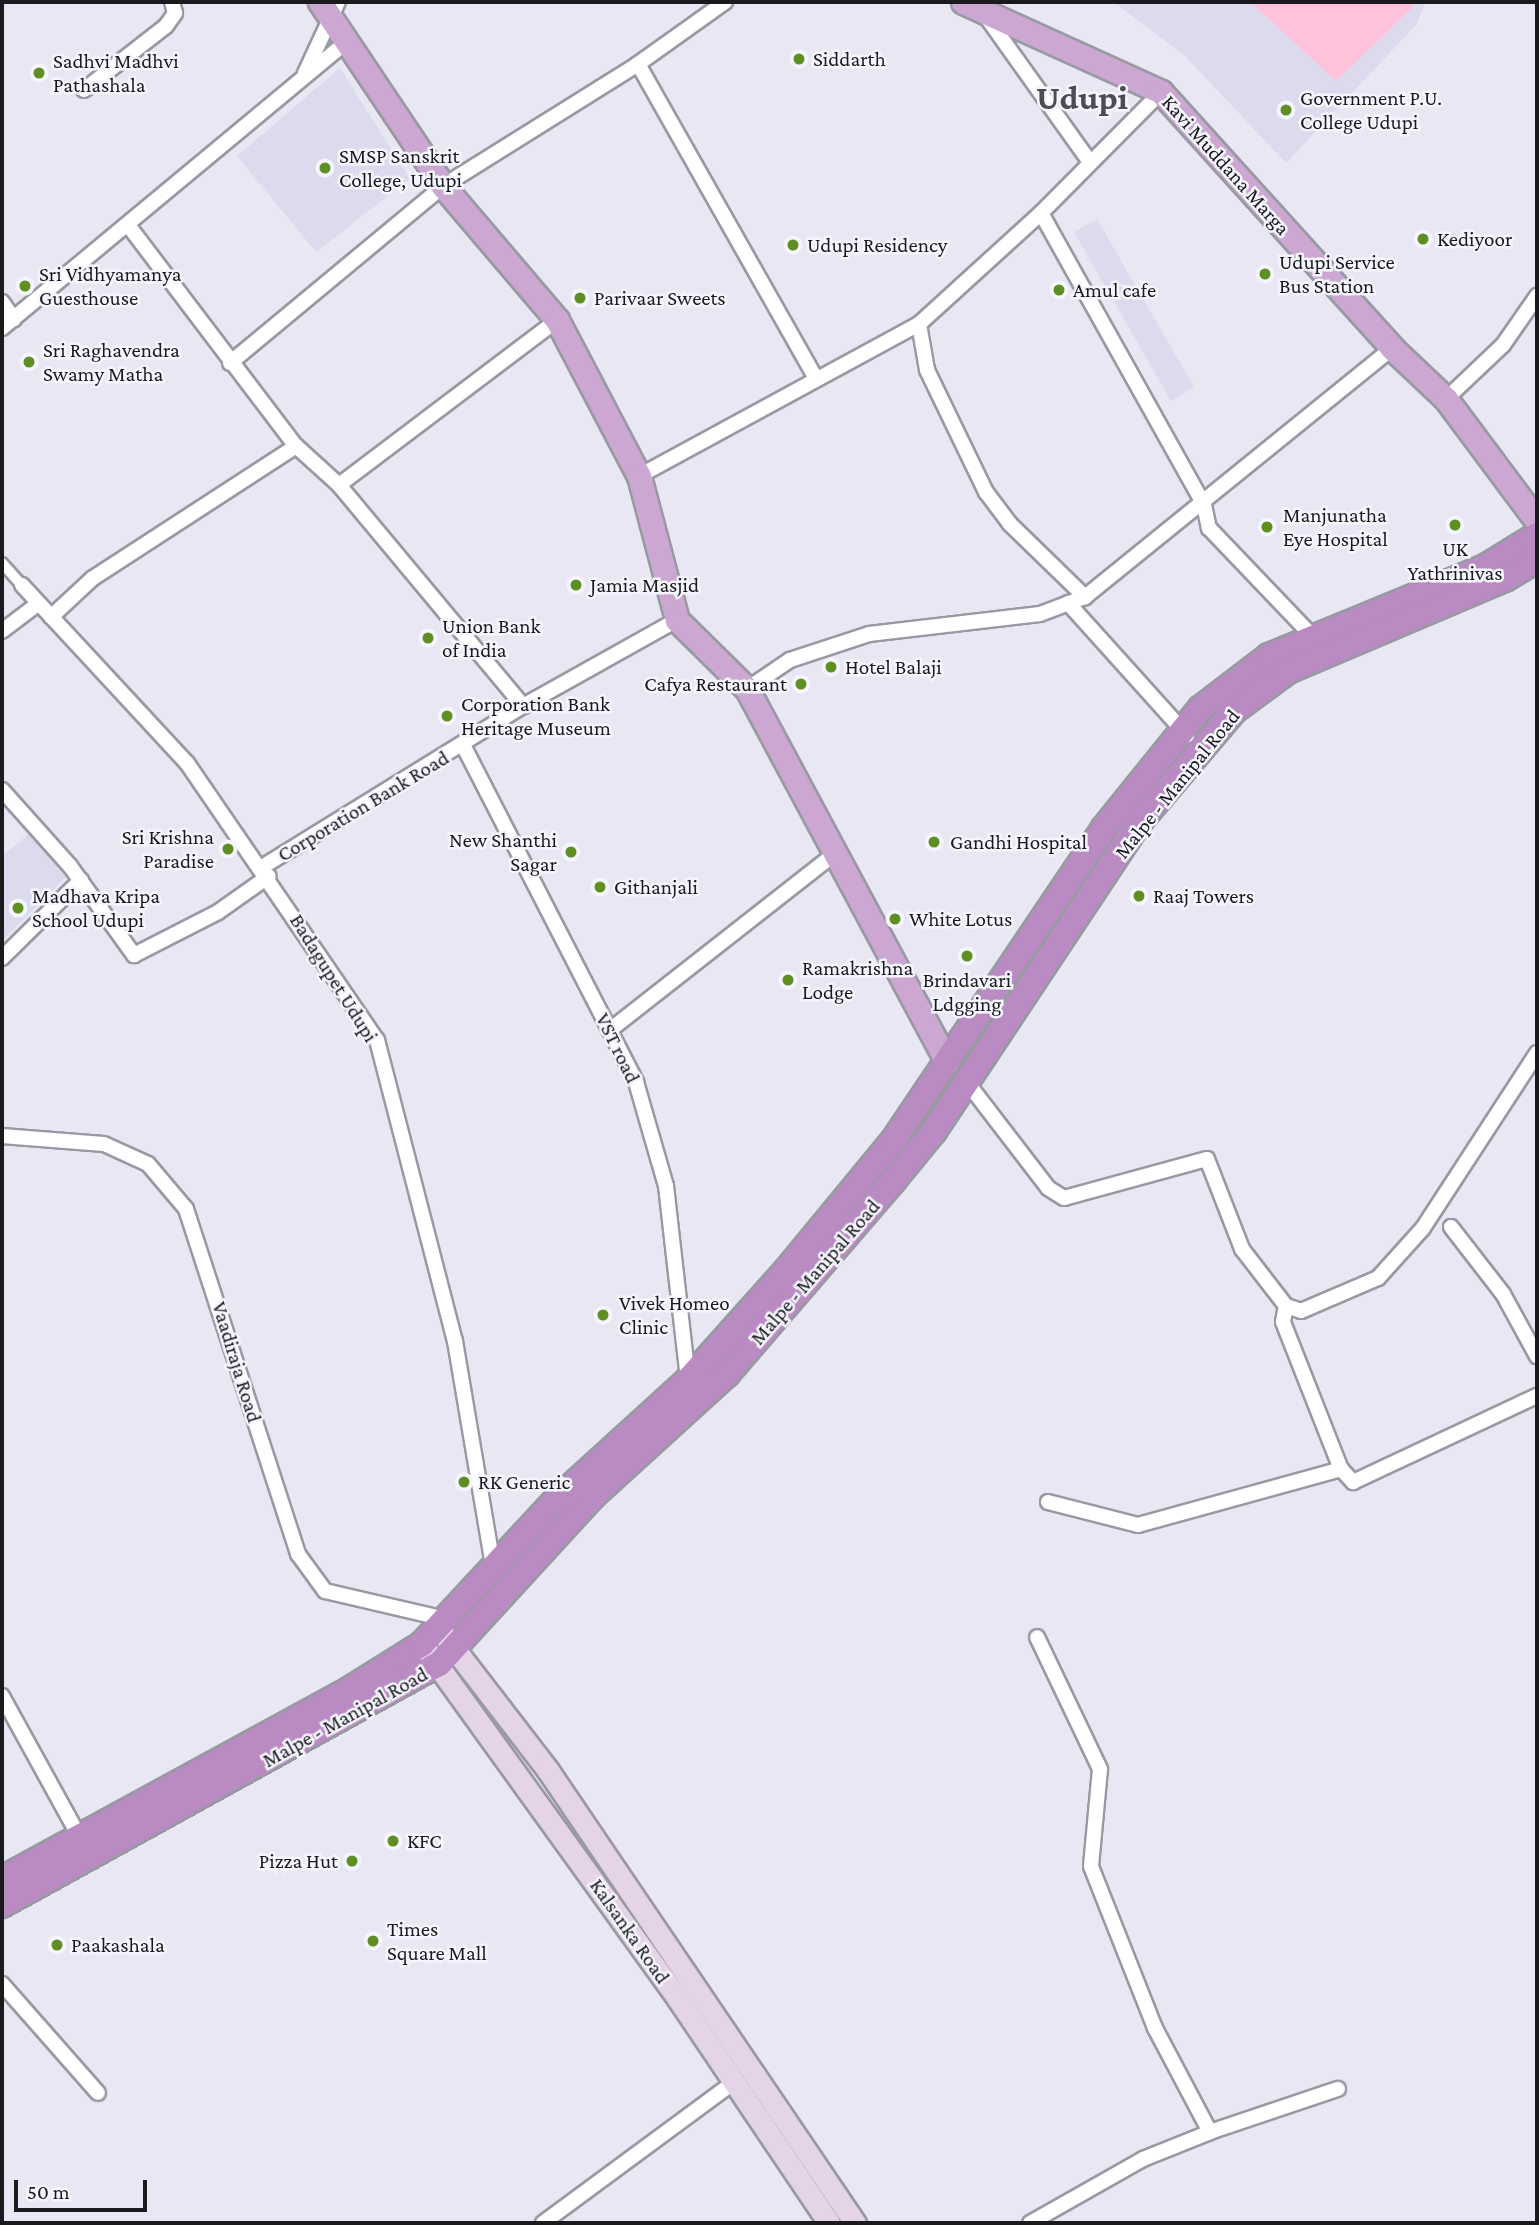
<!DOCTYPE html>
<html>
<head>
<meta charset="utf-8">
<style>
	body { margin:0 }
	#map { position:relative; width:1539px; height:2225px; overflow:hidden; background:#e8e7f3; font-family:"Crimson Pro",serif }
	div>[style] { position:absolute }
	.built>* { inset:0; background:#dcdbed }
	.green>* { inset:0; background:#fec3db }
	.roads { filter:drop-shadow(2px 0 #9999a3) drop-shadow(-2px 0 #9999a3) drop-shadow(0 2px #9999a3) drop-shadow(0 -2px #9999a3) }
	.pedestrian>* { height:10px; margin:-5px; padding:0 5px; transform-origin:5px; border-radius:5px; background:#fff }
	.minor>* { height:14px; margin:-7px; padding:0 7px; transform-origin:7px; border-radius:7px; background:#fff }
	.secondary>* { height:21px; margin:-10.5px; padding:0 10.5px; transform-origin:10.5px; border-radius:10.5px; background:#e5d3e8 }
	.primary>* { height:23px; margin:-11.5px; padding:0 11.5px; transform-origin:11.5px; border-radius:11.5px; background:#cba7d2 }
	.trunk>* { height:24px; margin:-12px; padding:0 12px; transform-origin:12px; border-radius:12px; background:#ba8ac3 }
	.dots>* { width:19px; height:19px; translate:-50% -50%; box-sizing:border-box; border:4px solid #f5f5fe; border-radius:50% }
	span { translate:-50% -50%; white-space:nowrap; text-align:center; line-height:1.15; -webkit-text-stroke:5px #f5f5fe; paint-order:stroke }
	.poi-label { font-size:21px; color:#1a1a1e }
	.left { translate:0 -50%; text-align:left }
	.right { translate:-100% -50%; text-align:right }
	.street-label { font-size:21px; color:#1a1a1e }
	.town-label { font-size:35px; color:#4d4c55; font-weight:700 }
	.frame { position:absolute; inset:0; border:4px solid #1a1a1e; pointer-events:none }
	.scale { position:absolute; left:14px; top:2180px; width:133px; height:32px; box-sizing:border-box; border:4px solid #1a1a1e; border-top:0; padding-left:9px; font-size:21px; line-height:24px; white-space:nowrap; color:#1a1a1e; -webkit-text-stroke:5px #f5f5fe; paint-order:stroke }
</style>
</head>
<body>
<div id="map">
	<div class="built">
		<div style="clip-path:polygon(1114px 2px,1425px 2px,1417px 24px,1286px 163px,1186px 57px)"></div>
		<div style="clip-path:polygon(340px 68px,410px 179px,316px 252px,237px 156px)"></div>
		<div style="clip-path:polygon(1097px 219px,1194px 387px,1171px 401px,1074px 232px)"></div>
		<div style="clip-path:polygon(31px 832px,68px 875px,2px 941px,2px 856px)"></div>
	</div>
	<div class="green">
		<div style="clip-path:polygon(1250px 2px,1418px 2px,1336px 81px)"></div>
	</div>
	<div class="roads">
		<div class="pedestrian">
			<div style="left:2px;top:563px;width:30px;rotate:48deg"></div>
		</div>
		<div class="minor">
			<div style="left:985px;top:15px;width:179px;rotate:54.5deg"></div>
			<div style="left:638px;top:64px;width:361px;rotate:60.5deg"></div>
			<div style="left:305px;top:73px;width:78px;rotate:-65.1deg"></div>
			<div style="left:84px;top:90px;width:104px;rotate:-38deg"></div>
			<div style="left:166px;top:26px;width:16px;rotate:-55deg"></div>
			<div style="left:175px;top:13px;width:11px;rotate:-105deg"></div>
			<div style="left:1041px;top:213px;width:334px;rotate:60.8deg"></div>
			<div style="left:1204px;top:505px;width:24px;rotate:78deg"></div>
			<div style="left:1209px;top:528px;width:155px;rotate:46.3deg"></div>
			<div style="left:128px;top:225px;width:278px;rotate:52.8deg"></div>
			<div style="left:296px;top:446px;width:58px;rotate:42.2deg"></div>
			<div style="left:339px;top:485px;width:288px;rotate:50.2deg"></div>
			<div style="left:2px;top:302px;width:21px;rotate:55deg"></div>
			<div style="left:919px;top:324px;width:47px;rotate:80.1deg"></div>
			<div style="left:927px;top:370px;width:136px;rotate:64.2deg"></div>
			<div style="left:986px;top:492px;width:40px;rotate:53deg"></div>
			<div style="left:1010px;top:524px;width:105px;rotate:44.2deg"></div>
			<div style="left:2px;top:328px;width:447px;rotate:-39.7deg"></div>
			<div style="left:230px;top:363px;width:277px;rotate:-39.7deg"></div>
			<div style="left:443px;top:186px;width:230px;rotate:-32deg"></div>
			<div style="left:638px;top:64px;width:107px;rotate:-35.5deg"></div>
			<div style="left:1446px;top:399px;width:79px;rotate:-43.5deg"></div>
			<div style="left:1503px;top:345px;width:60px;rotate:-55.2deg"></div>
			<div style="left:639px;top:476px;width:319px;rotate:-28.5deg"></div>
			<div style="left:919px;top:324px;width:165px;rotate:-42.3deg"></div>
			<div style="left:1041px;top:213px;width:170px;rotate:-45.2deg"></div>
			<div style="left:339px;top:485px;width:273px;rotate:-37.1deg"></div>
			<div style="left:22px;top:585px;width:243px;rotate:47.2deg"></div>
			<div style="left:187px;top:763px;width:336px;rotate:55.6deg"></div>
			<div style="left:377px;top:1040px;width:311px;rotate:75.5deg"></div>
			<div style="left:455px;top:1341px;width:233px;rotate:80.4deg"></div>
			<div style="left:1068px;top:603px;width:178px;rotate:48deg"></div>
			<div style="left:51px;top:617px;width:57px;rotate:-42.9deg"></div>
			<div style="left:93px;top:578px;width:242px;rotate:-33deg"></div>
			<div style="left:2px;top:631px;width:46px;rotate:-37.1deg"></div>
			<div style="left:747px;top:689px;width:52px;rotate:-34deg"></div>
			<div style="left:790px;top:660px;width:83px;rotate:-18.2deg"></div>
			<div style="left:869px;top:634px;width:172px;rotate:-6.7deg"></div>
			<div style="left:1040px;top:614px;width:48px;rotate:-20.7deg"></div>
			<div style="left:1085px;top:597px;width:395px;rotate:-39deg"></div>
			<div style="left:463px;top:745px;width:379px;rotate:62.8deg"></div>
			<div style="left:636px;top:1082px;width:108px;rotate:73.9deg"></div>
			<div style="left:666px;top:1186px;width:195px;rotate:83.5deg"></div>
			<div style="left:2px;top:790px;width:102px;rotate:48.2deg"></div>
			<div style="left:70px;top:866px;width:110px;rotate:54.3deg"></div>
			<div style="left:134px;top:955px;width:94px;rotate:-27.1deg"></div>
			<div style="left:218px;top:912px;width:62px;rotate:-35.2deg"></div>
			<div style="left:262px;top:867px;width:307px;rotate:-31.7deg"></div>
			<div style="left:523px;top:706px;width:176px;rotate:-29.2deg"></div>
			<div style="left:2px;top:958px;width:111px;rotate:-44.6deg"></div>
			<div style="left:610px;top:1030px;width:283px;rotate:-38.1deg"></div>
			<div style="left:966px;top:1081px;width:135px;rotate:52.5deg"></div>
			<div style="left:1048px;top:1188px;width:19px;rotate:32deg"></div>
			<div style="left:1064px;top:1198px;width:148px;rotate:-15.3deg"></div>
			<div style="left:1207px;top:1159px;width:97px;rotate:68.7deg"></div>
			<div style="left:1242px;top:1249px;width:72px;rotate:52.3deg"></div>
			<div style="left:1286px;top:1306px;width:16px;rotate:18deg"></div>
			<div style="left:1301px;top:1311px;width:84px;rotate:-23.2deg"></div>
			<div style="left:1378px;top:1278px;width:67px;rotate:-48deg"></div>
			<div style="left:1423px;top:1228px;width:209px;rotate:-56.9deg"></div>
			<div style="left:2px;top:1136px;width:102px;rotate:4.5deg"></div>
			<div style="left:104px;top:1144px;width:48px;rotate:24.4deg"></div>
			<div style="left:148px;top:1164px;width:59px;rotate:49.8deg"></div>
			<div style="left:186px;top:1209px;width:363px;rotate:72deg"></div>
			<div style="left:298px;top:1554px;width:46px;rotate:53.9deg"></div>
			<div style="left:325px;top:1591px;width:123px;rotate:13.1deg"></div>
			<div style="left:1451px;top:1227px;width:85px;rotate:52.2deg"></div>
			<div style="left:1503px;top:1294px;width:71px;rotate:61.3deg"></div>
			<div style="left:1286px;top:1306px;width:16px;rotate:101deg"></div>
			<div style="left:1283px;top:1322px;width:158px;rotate:68.5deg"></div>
			<div style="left:1341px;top:1469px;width:18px;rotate:47deg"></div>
			<div style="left:1353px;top:1482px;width:203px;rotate:-25.1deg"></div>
			<div style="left:1048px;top:1502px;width:93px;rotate:14.3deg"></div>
			<div style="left:1138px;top:1525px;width:211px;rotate:-15.4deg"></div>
			<div style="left:2px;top:1696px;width:160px;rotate:61.2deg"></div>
			<div style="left:2px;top:1984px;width:145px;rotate:48.6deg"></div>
			<div style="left:1210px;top:2132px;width:135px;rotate:-18.6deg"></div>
			<div style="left:543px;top:2223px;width:237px;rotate:-36.4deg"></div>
			<div style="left:1030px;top:2223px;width:130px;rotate:-29.5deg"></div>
			<div style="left:1143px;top:2159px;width:72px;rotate:-21.9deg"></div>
			<div style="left:1210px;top:2132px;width:118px;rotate:-117.9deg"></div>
			<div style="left:1155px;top:2028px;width:174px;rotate:-111.6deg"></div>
			<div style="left:1091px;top:1866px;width:97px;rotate:-84.7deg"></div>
			<div style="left:1100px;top:1769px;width:146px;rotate:-115.5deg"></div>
		</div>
		<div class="secondary">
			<div style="left:443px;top:1634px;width:170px;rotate:52.4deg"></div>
			<div style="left:547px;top:1769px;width:549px;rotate:55.85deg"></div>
			<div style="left:428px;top:1652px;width:428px;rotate:54.2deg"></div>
			<div style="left:678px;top:1999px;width:270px;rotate:56deg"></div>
		</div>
		<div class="primary">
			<div style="left:320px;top:2px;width:221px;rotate:56.2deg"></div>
			<div style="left:443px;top:186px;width:176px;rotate:49.6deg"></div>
			<div style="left:557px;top:320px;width:176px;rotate:62.3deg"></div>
			<div style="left:639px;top:476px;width:149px;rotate:75.2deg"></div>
			<div style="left:677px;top:620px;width:98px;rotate:44.6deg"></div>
			<div style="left:747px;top:689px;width:423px;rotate:61.8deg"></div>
			<div style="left:963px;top:2px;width:217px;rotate:24.4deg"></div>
			<div style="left:1161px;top:92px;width:345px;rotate:47.9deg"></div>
			<div style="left:1392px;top:348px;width:74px;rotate:43.4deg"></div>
			<div style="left:1446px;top:399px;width:152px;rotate:53.3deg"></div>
		</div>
		<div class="trunk">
			<div style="left:2px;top:1879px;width:387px;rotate:-28.6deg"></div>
			<div style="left:342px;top:1694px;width:94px;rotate:-32deg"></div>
			<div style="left:422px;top:1644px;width:195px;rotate:-47.1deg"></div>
			<div style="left:555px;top:1501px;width:180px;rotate:-42.3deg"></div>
			<div style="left:688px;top:1380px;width:144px;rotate:-48.1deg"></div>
			<div style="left:784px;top:1273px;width:171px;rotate:-50.5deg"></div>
			<div style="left:893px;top:1141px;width:377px;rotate:-56deg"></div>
			<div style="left:1104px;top:828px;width:154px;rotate:-51.1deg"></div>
			<div style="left:1201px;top:708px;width:86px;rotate:-37.4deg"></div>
			<div style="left:1269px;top:656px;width:236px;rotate:-22.4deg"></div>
			<div style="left:1487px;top:566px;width:59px;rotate:-31.8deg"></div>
			<div style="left:2px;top:1905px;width:499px;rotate:-28.9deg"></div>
			<div style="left:439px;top:1664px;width:228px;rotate:-47.5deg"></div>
			<div style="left:593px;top:1496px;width:181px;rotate:-42.3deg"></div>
			<div style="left:727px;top:1374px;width:255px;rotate:-49.3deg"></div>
			<div style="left:893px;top:1181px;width:65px;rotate:-50.6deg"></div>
			<div style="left:934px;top:1131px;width:367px;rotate:-56.4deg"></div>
			<div style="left:1137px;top:825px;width:151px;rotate:-49.6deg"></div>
			<div style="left:1235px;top:710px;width:66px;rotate:-36.3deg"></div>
			<div style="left:1288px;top:671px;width:236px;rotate:-23deg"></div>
			<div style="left:1505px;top:579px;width:37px;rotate:-31deg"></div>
		</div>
	</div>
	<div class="dots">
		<div style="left:799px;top:59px;background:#5f8e23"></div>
		<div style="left:39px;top:73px;background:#5f8e23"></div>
		<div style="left:1286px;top:110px;background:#5f8e23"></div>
		<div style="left:325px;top:168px;background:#5f8e23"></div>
		<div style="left:1423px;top:239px;background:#5f8e23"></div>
		<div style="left:793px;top:245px;background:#5f8e23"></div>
		<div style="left:1265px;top:274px;background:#5f8e23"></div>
		<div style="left:25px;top:286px;background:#5f8e23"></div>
		<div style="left:1059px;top:290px;background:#5f8e23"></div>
		<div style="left:580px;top:298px;background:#5f8e23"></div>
		<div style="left:29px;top:362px;background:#5f8e23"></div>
		<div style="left:1455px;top:525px;background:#5f8e23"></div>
		<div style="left:1267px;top:527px;background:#5f8e23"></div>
		<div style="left:576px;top:585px;background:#5f8e23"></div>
		<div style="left:428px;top:638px;background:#5f8e23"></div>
		<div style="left:831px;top:667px;background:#5f8e23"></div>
		<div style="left:801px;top:684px;background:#5f8e23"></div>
		<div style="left:447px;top:716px;background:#5f8e23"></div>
		<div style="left:934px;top:842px;background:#5f8e23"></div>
		<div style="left:228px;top:849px;background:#5f8e23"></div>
		<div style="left:571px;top:852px;background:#5f8e23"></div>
		<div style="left:600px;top:887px;background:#5f8e23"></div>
		<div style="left:1139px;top:896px;background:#5f8e23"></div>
		<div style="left:18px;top:908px;background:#5f8e23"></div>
		<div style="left:895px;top:919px;background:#5f8e23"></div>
		<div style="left:967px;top:956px;background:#5f8e23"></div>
		<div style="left:788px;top:980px;background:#5f8e23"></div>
		<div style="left:603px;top:1315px;background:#5f8e23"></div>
		<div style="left:464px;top:1482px;background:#5f8e23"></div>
		<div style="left:393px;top:1841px;background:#5f8e23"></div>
		<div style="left:352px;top:1861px;background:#5f8e23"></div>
		<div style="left:373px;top:1941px;background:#5f8e23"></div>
		<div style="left:57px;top:1945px;background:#5f8e23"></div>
	</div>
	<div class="poi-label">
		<span class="left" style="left:813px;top:59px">Siddarth</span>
		<span class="left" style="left:53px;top:73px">Sadhvi Madhvi<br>Pathashala</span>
		<span class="left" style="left:1300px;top:110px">Government P.U.<br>College Udupi</span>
		<span class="left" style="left:339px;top:168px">SMSP Sanskrit<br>College, Udupi</span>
		<span class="left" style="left:1437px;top:239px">Kediyoor</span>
		<span class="left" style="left:807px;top:245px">Udupi Residency</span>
		<span class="left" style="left:1279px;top:274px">Udupi Service<br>Bus Station</span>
		<span class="left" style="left:39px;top:286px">Sri Vidhyamanya<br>Guesthouse</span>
		<span class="left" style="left:1073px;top:290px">Amul cafe</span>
		<span class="left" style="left:594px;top:298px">Parivaar Sweets</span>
		<span class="left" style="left:43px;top:362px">Sri Raghavendra<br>Swamy Matha</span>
		<span class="left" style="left:1283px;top:527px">Manjunatha<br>Eye Hospital</span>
		<span style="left:1455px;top:561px">UK<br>Yathrinivas</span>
		<span class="left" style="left:590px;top:585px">Jamia Masjid</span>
		<span class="left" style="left:442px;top:638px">Union Bank<br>of India</span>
		<span class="left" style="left:845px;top:667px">Hotel Balaji</span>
		<span class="right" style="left:787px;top:684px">Cafya Restaurant</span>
		<span class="left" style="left:461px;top:716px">Corporation Bank<br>Heritage Museum</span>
		<span class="right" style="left:214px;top:849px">Sri Krishna<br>Paradise</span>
		<span class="right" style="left:557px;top:852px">New Shanthi<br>Sagar</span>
		<span class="left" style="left:950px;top:842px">Gandhi Hospital</span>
		<span class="left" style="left:614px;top:887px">Githanjali</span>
		<span class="left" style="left:32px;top:908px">Madhava Kripa<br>School Udupi</span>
		<span class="left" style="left:1153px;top:896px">Raaj Towers</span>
		<span class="left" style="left:909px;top:919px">White Lotus</span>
		<span class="left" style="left:802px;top:980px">Ramakrishna<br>Lodge</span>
		<span style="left:967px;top:992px">Brindavari<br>Ldgging</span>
		<span class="left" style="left:619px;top:1315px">Vivek Homeo<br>Clinic</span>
		<span class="left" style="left:478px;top:1482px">RK Generic</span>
		<span class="left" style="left:407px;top:1841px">KFC</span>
		<span class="right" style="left:338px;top:1861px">Pizza Hut</span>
		<span class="left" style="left:387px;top:1941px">Times<br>Square Mall</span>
		<span class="left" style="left:71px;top:1945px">Paakashala</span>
	</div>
	<div class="street-label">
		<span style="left:1226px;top:165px;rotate:48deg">Kavi Muddana Marga</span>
		<span style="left:1177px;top:784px;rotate:-51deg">Malpe - Manipal Road</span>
		<span style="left:363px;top:806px;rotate:-31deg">Corporation Bank Road</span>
		<span style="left:334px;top:978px;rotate:58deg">Badagupet Udupi</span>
		<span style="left:618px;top:1048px;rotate:64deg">VST road</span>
		<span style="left:815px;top:1272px;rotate:-49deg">Malpe - Manipal Road</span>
		<span style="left:237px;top:1362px;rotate:73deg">Vaadiraja Road</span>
		<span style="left:345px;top:1717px;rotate:-29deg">Malpe - Manipal Road</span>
		<span style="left:630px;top:1931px;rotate:55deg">Kalsanka Road</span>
	</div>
	<div class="town-label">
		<span style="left:1082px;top:98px">Udupi</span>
	</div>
	<div class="frame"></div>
	<div class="scale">50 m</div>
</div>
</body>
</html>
